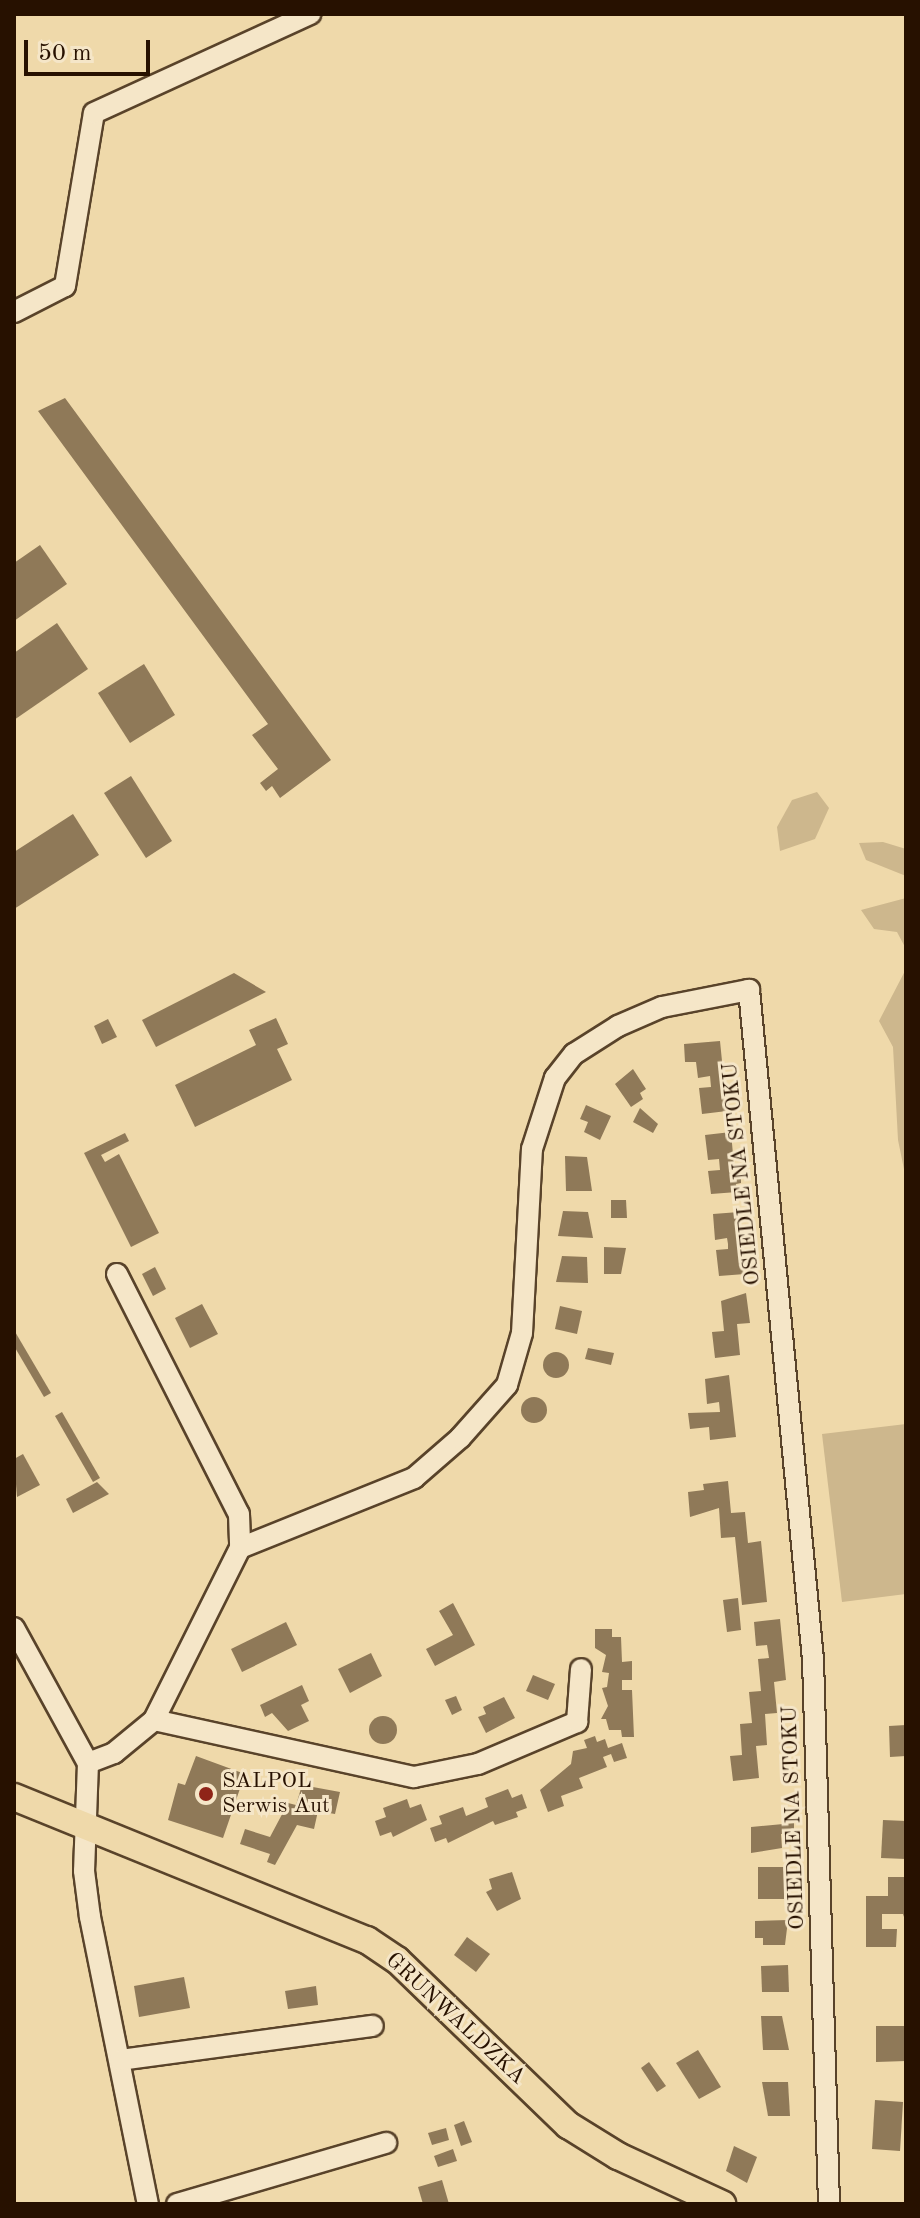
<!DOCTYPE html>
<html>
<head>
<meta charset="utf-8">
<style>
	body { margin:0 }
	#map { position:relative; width:920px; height:2218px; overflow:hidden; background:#efd9aa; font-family:"Old Standard TT",serif }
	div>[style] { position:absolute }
	.green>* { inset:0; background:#cdb78d }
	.building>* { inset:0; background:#8f7958 }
	.round { border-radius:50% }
	.roads { filter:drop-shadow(2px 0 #59432a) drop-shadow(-2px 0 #59432a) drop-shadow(0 2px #59432a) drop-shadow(0 -2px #59432a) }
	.minor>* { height:20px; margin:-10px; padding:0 10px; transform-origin:10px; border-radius:10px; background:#f5e6c8 }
	.major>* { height:26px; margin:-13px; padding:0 13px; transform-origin:13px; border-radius:13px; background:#efd9aa }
	.dots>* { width:22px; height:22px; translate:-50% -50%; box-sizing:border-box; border:4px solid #f5e6c8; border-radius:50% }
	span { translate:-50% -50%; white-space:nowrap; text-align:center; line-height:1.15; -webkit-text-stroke:6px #f5e6c8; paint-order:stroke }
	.street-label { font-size:22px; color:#271100 }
	.poi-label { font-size:22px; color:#271100 }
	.left { translate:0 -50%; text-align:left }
	.frame { position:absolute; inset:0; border:16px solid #271100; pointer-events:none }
	.scale { position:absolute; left:24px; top:40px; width:126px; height:36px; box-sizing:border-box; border:4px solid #271100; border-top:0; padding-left:10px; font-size:24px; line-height:28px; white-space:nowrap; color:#271100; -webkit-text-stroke:6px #f5e6c8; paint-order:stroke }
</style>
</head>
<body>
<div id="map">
	<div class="green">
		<div style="clip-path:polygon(817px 792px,829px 808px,815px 839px,780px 851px,777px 827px,792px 800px)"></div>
		<div style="clip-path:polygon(883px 842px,906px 849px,906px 876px,866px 860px,859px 843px)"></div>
		<div style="clip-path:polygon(906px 898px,906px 949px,897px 932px,874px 929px,861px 910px)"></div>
		<div style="clip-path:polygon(906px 969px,906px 1179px,898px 1140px,893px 1047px,879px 1021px)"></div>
		<div style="clip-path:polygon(906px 1424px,906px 1594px,842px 1602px,822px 1434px)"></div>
	</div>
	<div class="building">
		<div style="clip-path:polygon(65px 398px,331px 760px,280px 798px,272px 786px,266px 791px,260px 783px,278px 769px,252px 735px,268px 724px,38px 411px)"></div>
		<div style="clip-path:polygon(40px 545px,67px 584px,14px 621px,14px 563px)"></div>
		<div style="clip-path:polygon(57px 623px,88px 669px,14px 720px,14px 653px)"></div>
		<div style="clip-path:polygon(144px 664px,175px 715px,130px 743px,98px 693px)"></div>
		<div style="clip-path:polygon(131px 776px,172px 841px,146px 858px,104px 793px)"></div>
		<div style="clip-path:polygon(73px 814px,99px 855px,14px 909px,14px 852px)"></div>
		<div style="clip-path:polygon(234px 973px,266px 992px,156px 1047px,142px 1020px)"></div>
		<div style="clip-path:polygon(276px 1018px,288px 1044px,277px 1049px,292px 1080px,195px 1127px,175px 1085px,256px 1045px,249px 1030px)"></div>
		<div style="clip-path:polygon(108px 1019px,117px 1037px,102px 1044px,94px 1026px)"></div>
		<div style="clip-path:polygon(720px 1041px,727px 1111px,702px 1114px,699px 1088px,711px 1087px,710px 1076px,698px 1078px,696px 1062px,685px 1062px,684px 1044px)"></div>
		<div style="clip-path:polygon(633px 1069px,646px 1089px,640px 1093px,643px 1099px,631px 1107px,615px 1084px)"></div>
		<div style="clip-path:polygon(586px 1105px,611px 1116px,600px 1140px,584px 1132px,588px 1122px,580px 1119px)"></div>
		<div style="clip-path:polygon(640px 1108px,658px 1124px,653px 1133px,633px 1122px)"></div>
		<div style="clip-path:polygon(731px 1132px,735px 1177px,741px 1176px,741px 1183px,736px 1184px,737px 1192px,711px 1194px,708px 1171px,720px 1170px,719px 1159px,708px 1160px,705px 1135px)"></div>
		<div style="clip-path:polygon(125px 1133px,129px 1141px,101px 1155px,105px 1162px,119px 1154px,159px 1233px,131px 1247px,84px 1153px)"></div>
		<div style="clip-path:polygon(565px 1156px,587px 1157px,592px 1191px,566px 1191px)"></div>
		<div style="clip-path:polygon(611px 1200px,626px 1200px,627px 1218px,611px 1218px)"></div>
		<div style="clip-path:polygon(563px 1211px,588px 1212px,593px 1238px,558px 1236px)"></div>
		<div style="clip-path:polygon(739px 1212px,745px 1274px,719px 1276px,716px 1250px,728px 1249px,728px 1244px,727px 1238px,715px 1240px,713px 1214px)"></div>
		<div style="clip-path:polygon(604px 1247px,626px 1248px,621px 1274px,604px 1274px)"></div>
		<div style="clip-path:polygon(562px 1256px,587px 1257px,588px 1283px,556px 1282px)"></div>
		<div style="clip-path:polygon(155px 1267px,166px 1289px,153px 1296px,142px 1274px)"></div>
		<div style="clip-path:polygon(746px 1293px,750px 1323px,737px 1324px,740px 1355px,715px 1358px,712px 1332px,724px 1331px,721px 1301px)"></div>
		<div style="clip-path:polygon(202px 1304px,218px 1334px,190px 1348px,175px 1318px)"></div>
		<div style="clip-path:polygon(560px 1306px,582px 1311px,577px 1334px,555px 1329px)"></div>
		<div style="clip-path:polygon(14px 1330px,51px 1393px,44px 1397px,14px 1346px)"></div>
		<div style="clip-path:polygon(588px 1348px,614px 1353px,611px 1365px,585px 1359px)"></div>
		<div class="round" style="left:543px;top:1352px;width:26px;height:26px"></div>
		<div style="clip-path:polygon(729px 1375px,736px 1437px,710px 1440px,709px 1427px,690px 1429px,688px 1413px,720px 1412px,719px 1402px,707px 1404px,705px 1379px)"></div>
		<div class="round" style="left:521px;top:1397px;width:26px;height:26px"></div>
		<div style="clip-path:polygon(62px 1412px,100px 1478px,93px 1482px,55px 1416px)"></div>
		<div style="clip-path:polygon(23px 1454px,40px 1485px,17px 1497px,14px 1459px)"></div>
		<div style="clip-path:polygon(728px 1481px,731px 1513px,745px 1512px,748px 1543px,761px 1541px,767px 1602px,742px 1605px,735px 1537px,721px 1538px,719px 1508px,690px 1517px,688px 1492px,704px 1490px,703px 1484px)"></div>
		<div style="clip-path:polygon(97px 1482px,109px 1494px,73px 1513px,66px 1499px)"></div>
		<div style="clip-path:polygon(738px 1598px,741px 1630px,727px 1632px,723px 1600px)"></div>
		<div style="clip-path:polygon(453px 1603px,475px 1645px,435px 1666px,426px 1649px,453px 1635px,439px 1611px)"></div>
		<div style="clip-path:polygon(780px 1619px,786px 1680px,774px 1682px,777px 1713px,765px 1714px,767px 1745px,756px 1746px,759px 1778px,733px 1781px,730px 1756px,742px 1755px,740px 1724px,752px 1723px,749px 1692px,761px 1691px,758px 1659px,769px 1658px,767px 1645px,756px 1646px,754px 1622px)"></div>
		<div style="clip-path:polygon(286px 1622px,297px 1645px,242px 1672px,231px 1649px)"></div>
		<div style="clip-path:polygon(595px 1629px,612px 1629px,612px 1637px,621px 1637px,622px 1662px,632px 1661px,632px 1680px,622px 1680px,622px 1690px,632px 1690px,634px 1737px,622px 1737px,621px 1730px,609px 1730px,606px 1719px,601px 1719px,608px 1706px,602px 1688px,607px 1687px,609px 1673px,602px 1672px,606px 1655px,595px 1648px)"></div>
		<div style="clip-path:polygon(371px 1653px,382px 1676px,350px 1693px,338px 1669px)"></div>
		<div style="clip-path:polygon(533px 1675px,555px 1684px,548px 1700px,526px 1691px)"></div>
		<div style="clip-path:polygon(302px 1685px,309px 1701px,301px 1705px,309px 1721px,288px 1731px,272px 1713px,265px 1717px,260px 1705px)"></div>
		<div style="clip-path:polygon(456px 1696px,462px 1710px,452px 1715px,445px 1700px)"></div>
		<div style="clip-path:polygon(504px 1697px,515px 1718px,486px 1733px,478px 1717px,486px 1714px,483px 1707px)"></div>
		<div class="round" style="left:369px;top:1716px;width:28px;height:28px"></div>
		<div style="clip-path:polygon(906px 1725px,906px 1756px,890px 1757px,889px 1726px)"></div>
		<div style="clip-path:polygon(595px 1736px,597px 1742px,605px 1739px,608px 1748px,622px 1743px,627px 1758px,614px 1762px,611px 1754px,603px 1757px,607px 1767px,579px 1778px,583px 1788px,561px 1796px,564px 1806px,548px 1812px,540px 1790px,571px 1764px,573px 1751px,587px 1748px,584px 1740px)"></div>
		<div style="clip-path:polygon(196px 1756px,245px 1774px,223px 1838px,168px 1820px,178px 1783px,185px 1785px)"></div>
		<div style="clip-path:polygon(302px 1785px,340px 1792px,335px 1814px,318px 1811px,314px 1829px,297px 1825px,275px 1865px,267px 1862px,270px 1854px,240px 1844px,245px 1829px,270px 1837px,288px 1803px,296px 1805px)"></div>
		<div style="clip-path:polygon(508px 1789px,512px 1798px,522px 1794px,527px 1808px,516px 1812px,518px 1817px,495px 1825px,493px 1821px,448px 1843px,446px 1838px,435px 1842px,430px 1828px,442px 1824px,439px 1816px,463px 1807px,466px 1816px,476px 1812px,488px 1807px,485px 1798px)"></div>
		<div style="clip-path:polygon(407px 1799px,410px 1808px,421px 1804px,427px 1820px,393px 1837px,391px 1832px,380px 1836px,375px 1821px,386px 1817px,383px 1808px)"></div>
		<div style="clip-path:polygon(883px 1820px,906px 1821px,906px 1859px,881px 1858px)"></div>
		<div style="clip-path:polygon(794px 1823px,794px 1834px,781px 1834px,782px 1848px,751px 1853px,751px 1827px)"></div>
		<div style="clip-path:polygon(758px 1867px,784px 1867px,784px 1899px,758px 1899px)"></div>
		<div style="clip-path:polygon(512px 1872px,521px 1899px,497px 1911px,486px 1892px,492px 1889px,489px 1879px)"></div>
		<div style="clip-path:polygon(888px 1877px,906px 1877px,906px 1923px,903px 1914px,882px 1914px,882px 1929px,897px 1929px,896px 1947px,866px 1947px,866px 1896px,888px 1896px)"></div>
		<div style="clip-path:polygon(788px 1920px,785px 1945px,763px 1945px,763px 1938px,755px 1938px,755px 1921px)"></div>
		<div style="clip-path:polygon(467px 1937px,490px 1954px,476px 1972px,454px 1955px)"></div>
		<div style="clip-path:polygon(788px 1965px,789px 1992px,762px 1992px,761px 1966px)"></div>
		<div style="clip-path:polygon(184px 1977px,190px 2008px,139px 2017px,134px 1986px)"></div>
		<div style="clip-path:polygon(316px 1986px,318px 2005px,288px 2009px,285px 1991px)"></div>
		<div style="clip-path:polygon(761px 2016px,782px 2016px,789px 2050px,763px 2050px)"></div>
		<div style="clip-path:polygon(876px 2026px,906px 2026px,906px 2061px,876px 2062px)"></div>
		<div style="clip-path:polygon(698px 2050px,721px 2087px,699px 2099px,676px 2063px)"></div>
		<div style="clip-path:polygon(649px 2062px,666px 2086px,657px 2092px,641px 2068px)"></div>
		<div style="clip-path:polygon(762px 2082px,788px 2082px,790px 2116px,768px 2116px)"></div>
		<div style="clip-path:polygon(875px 2100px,903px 2102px,900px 2151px,872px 2149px)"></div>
		<div style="clip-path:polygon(464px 2121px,472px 2142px,461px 2146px,454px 2125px)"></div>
		<div style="clip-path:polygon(446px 2128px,449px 2140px,432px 2145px,428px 2133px)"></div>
		<div style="clip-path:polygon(734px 2146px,757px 2157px,747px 2183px,726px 2171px)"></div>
		<div style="clip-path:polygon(453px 2149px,457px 2161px,438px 2167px,434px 2156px)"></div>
		<div style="clip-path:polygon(442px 2180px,449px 2204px,423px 2204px,418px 2187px)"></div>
	</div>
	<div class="roads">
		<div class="minor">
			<div style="left:14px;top:312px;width:57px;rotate:-27deg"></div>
			<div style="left:65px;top:286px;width:175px;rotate:-80.5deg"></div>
			<div style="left:94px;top:113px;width:238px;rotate:-24.6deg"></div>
			<div style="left:117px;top:1274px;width:269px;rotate:63.1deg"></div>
			<div style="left:239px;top:1514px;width:34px;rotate:88deg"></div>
			<div style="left:240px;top:1548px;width:192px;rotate:116.6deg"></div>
			<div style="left:240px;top:1548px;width:188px;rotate:-21.9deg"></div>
			<div style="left:414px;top:1478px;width:61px;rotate:-41deg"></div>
			<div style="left:460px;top:1438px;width:71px;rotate:-48.4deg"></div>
			<div style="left:507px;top:1385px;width:54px;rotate:-73.9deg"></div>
			<div style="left:522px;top:1333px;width:184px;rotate:-86.9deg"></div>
			<div style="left:532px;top:1149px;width:75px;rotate:-72.1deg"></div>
			<div style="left:555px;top:1078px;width:31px;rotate:-52deg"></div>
			<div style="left:574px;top:1054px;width:52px;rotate:-32.5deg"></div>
			<div style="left:618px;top:1026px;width:48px;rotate:-23.4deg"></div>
			<div style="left:662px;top:1007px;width:89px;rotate:-11.1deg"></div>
			<div style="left:749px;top:990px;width:672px;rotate:84.54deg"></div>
			<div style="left:813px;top:1659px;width:545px;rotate:88.32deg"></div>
			<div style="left:14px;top:1628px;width:154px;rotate:61.3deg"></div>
			<div style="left:88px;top:1763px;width:108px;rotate:92.1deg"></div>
			<div style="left:84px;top:1871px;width:46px;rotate:82.6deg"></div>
			<div style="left:90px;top:1917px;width:293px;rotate:78.6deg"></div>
			<div style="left:88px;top:1763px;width:28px;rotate:-21deg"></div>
			<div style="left:114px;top:1753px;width:52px;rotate:-39.5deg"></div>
			<div style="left:154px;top:1720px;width:266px;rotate:12.4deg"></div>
			<div style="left:414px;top:1777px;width:65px;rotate:-11.5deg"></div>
			<div style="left:478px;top:1764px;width:108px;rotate:-23deg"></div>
			<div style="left:577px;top:1722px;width:53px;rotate:-85.7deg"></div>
			<div style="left:120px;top:2060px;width:255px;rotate:-7.7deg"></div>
			<div style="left:177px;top:2204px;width:218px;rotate:-16.3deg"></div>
		</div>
		<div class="major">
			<div style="left:14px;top:1797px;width:381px;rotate:22.1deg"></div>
			<div style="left:367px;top:1940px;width:36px;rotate:34deg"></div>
			<div style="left:397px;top:1960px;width:238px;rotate:44deg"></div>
			<div style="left:568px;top:2125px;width:59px;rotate:31.8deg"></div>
			<div style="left:618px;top:2156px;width:115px;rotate:24.8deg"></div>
		</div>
	</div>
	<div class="dots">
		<div style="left:206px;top:1794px;background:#8f2418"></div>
	</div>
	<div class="street-label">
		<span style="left:742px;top:1174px;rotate:-96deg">OSIEDLE NA STOKU</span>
		<span style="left:794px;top:1818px;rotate:-92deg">OSIEDLE NA STOKU</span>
		<span style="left:455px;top:2019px;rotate:43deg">GRUNWALDZKA</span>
	</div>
	<div class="poi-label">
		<span class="left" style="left:222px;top:1794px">SALPOL<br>Serwis Aut</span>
	</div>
	<div class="frame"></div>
	<div class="scale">50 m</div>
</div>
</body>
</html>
